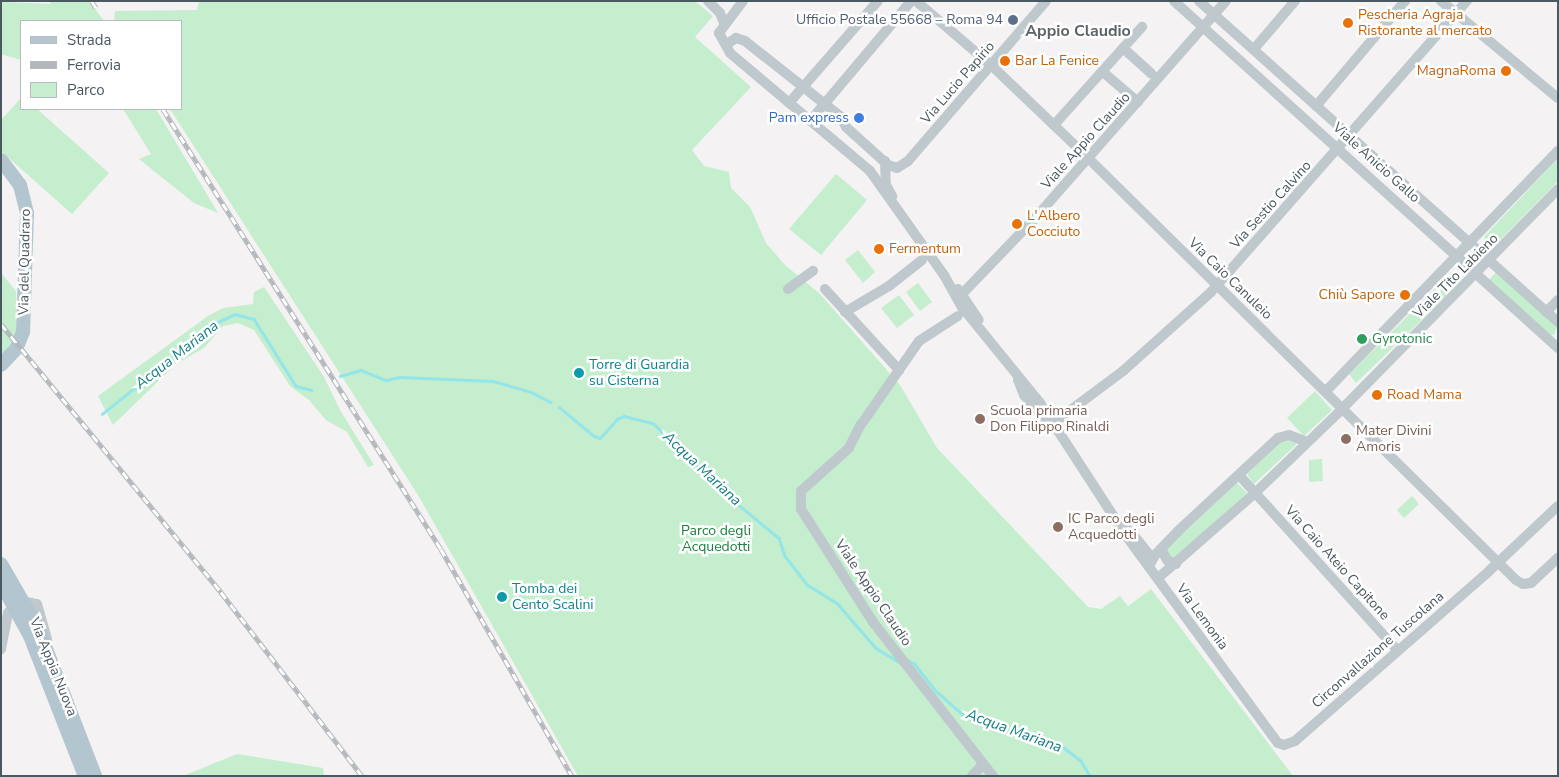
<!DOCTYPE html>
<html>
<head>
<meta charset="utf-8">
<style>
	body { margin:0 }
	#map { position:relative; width:1559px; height:777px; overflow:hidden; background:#f4f2f2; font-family:"Nunito Sans",sans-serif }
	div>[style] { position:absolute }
	.green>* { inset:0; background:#c4eecd }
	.stream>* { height:2.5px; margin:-1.25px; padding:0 1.25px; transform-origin:1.25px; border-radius:1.25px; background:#93e5e9 }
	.minor>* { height:10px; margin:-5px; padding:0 5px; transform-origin:5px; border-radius:5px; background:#bec8cd }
	.major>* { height:14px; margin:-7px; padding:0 7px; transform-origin:7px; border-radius:7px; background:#b3c6cf }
	.rail>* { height:4.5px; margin-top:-2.25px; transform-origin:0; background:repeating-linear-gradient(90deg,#fff 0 8px,#b4b8bc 0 16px); box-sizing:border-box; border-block:1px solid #b4b8bc }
	.dots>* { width:14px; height:14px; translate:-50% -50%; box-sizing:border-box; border:2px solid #fff; border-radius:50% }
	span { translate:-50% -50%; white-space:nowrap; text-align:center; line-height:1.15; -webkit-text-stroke:5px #fff; paint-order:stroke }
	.food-label { font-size:14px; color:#c56008 }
	.left { translate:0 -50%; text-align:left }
	.right { translate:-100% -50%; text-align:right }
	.service-label { font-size:14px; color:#4e5e75 }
	.street-label { font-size:14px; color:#4a585f }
	.shop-label { font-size:14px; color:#366cbe }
	.leisure-label { font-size:14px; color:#27864d }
	.culture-label { font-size:14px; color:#0d838f }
	.education-label { font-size:14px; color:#785e54 }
	.park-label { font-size:14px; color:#1d7e3d }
	.water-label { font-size:15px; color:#137e82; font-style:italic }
	.quarter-label { font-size:16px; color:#5e6366; font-weight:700 }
	.frame { position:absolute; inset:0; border:2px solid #4a585f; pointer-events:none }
	.legend { position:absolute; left:20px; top:20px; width:162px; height:90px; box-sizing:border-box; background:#fff; border:1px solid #b7bcbf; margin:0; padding:6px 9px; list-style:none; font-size:15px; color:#4a585f }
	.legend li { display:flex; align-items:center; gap:10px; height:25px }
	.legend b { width:25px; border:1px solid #b7bcbf }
</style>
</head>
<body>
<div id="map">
	<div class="green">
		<div style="clip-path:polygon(49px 1px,89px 1px,104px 21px,21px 21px,21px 60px,1px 54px,1px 2px,51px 4px)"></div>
		<div style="clip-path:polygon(199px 1px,695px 1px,713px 16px,695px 37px,751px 87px,692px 150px,704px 166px,729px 172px,731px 188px,750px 207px,766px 243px,785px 265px,820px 294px,900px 385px,937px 448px,1088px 607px,1101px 609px,1120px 596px,1128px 606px,1151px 589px,1293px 776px,578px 776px,418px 495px,170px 109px,181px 109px,181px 21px,114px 21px,115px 11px,197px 10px)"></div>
		<div style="clip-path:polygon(21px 98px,21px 109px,37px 109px,109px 173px,72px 214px,1px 151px,1px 120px)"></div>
		<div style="clip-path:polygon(123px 109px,156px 109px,218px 213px,194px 203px,139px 159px,151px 154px)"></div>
		<div style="clip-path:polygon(1558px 158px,1558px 181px,1493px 247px,1484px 237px)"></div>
		<div style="clip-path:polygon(836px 174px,867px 200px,821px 255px,789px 229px)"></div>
		<div style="clip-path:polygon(858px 250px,875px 272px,863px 283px,845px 260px)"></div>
		<div style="clip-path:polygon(1452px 272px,1462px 277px,1461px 282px,1356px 383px,1349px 374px)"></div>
		<div style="clip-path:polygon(1496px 272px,1557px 327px,1554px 335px,1550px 335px,1488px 281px)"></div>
		<div style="clip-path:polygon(1px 273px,16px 291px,17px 334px,1px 358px)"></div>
		<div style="clip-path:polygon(918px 283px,932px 302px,920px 311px,906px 292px)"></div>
		<div style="clip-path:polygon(264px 287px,324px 377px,340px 410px,374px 465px,368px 467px,347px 432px,326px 420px,309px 400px,290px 386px,254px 330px,238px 323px,223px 326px,204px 348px,176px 364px,113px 425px,98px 396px,208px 316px,223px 308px,253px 304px,254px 292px)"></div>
		<div style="clip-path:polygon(899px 295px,914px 315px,897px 328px,881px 308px)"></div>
		<div style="clip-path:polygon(1315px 391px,1332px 410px,1304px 436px,1287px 418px)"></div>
		<div style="clip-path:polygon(1283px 439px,1298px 443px,1254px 484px,1247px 474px)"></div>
		<div style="clip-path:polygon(1322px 459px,1323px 481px,1309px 482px,1309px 460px)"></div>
		<div style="clip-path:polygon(1237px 483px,1247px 493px,1173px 560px,1165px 550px)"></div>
		<div style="clip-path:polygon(1412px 496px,1419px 504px,1404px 518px,1397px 510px)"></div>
		<div style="clip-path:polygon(237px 754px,323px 768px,324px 776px,183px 776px)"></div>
	</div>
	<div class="stream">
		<div style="left:340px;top:376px;width:22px;rotate:-16deg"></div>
		<div style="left:361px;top:370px;width:27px;rotate:22deg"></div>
		<div style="left:386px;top:380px;width:14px;rotate:-12deg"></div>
		<div style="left:400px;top:377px;width:93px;rotate:2.5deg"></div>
		<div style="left:493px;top:381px;width:40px;rotate:16deg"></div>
		<div style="left:531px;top:392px;width:22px;rotate:27deg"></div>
		<div style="left:559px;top:407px;width:45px;rotate:39.6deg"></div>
		<div style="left:594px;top:436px;width:6px;rotate:18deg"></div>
		<div style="left:600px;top:438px;width:25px;rotate:-48deg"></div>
		<div style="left:617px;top:419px;width:8px;rotate:-23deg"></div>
		<div style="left:624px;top:416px;width:30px;rotate:14deg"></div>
		<div style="left:653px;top:423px;width:106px;rotate:44.2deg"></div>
		<div style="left:729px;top:497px;width:65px;rotate:39.4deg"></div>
		<div style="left:779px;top:538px;width:19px;rotate:72deg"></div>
		<div style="left:785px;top:556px;width:37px;rotate:52deg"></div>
		<div style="left:808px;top:585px;width:36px;rotate:32deg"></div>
		<div style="left:838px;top:604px;width:58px;rotate:49.2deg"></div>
		<div style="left:876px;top:648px;width:26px;rotate:31deg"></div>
		<div style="left:102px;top:414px;width:146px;rotate:-38.6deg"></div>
		<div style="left:216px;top:323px;width:21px;rotate:-25deg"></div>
		<div style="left:235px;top:314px;width:20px;rotate:15deg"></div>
		<div style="left:254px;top:319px;width:79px;rotate:57.9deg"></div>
		<div style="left:296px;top:386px;width:16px;rotate:14deg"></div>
		<div style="left:906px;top:660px;width:9px;rotate:21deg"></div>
		<div style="left:914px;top:663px;width:36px;rotate:52deg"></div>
		<div style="left:936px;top:691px;width:37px;rotate:41deg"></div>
		<div style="left:964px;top:715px;width:103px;rotate:17.6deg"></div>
		<div style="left:1062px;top:746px;width:24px;rotate:38deg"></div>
		<div style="left:1081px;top:761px;width:17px;rotate:59deg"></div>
	</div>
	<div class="minor">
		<div style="left:708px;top:1px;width:17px;rotate:45deg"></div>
		<div style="left:720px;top:13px;width:11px;rotate:68deg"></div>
		<div style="left:743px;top:1px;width:40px;rotate:127deg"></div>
		<div style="left:719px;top:33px;width:23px;rotate:61deg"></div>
		<div style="left:730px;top:53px;width:183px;rotate:40.1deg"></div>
		<div style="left:870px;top:171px;width:128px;rotate:54.6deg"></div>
		<div style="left:944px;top:275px;width:37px;rotate:61deg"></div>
		<div style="left:962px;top:307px;width:124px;rotate:50.9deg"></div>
		<div style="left:1040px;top:403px;width:160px;rotate:57deg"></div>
		<div style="left:1127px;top:537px;width:255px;rotate:53.8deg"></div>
		<div style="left:1278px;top:743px;width:6px;rotate:18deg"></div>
		<div style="left:1284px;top:745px;width:12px;rotate:-20deg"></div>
		<div style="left:1295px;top:741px;width:259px;rotate:-41.2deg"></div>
		<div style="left:1490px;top:570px;width:93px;rotate:-43.3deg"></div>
		<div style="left:916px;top:1px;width:100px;rotate:40.5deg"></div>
		<div style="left:992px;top:66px;width:127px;rotate:43.7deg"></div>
		<div style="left:1084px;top:154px;width:607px;rotate:44.6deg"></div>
		<div style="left:1516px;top:580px;width:8px;rotate:30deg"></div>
		<div style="left:1523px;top:584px;width:8px;rotate:-7deg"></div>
		<div style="left:1531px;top:583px;width:37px;rotate:-43deg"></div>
		<div style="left:1174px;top:1px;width:518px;rotate:42.1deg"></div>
		<div style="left:1199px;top:1px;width:482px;rotate:41.8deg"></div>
		<div style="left:1441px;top:1px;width:152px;rotate:39.7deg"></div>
		<div style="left:727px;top:44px;width:11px;rotate:-34deg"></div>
		<div style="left:736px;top:38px;width:9px;rotate:18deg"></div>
		<div style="left:745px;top:41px;width:121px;rotate:38.3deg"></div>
		<div style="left:840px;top:116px;width:13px;rotate:61deg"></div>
		<div style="left:846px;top:127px;width:57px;rotate:42.1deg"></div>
		<div style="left:888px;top:165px;width:9px;rotate:18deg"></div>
		<div style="left:897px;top:168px;width:13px;rotate:-32deg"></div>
		<div style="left:908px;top:161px;width:211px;rotate:-49.2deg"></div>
		<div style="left:1123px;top:48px;width:38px;rotate:42deg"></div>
		<div style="left:1254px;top:49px;width:63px;rotate:-49.5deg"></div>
		<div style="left:1103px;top:72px;width:46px;rotate:40.6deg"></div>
		<div style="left:789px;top:103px;width:135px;rotate:-48.9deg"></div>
		<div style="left:1316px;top:106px;width:138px;rotate:-49.7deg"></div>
		<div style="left:810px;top:121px;width:157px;rotate:-49.9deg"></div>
		<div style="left:1054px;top:125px;width:132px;rotate:-48.1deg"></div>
		<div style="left:885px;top:161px;width:24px;rotate:88deg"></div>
		<div style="left:886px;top:185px;width:13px;rotate:61deg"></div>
		<div style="left:788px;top:289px;width:31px;rotate:-36deg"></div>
		<div style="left:825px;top:289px;width:110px;rotate:47.6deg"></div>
		<div style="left:958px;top:289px;width:37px;rotate:56deg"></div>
		<div style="left:962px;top:294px;width:108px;rotate:-46.1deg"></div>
		<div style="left:1037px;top:216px;width:286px;rotate:-48.7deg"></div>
		<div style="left:845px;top:312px;width:51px;rotate:-30.6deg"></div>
		<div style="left:889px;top:286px;width:42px;rotate:-38.2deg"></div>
		<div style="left:1546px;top:312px;width:17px;rotate:-45deg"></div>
		<div style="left:1018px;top:380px;width:16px;rotate:68deg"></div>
		<div style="left:1024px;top:395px;width:32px;rotate:49deg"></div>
		<div style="left:1326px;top:391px;width:334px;rotate:-46deg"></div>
		<div style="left:863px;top:422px;width:98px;rotate:-55.3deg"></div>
		<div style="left:919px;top:341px;width:46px;rotate:-32.7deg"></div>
		<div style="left:861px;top:424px;width:27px;rotate:117deg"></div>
		<div style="left:849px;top:448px;width:64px;rotate:138.1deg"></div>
		<div style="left:801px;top:491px;width:18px;rotate:90deg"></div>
		<div style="left:801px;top:509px;width:134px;rotate:57.5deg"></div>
		<div style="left:873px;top:622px;width:195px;rotate:52.1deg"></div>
		<div style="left:1052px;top:424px;width:89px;rotate:-36.7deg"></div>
		<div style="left:1123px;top:371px;width:118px;rotate:-41.9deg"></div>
		<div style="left:1211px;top:292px;width:388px;rotate:-48.7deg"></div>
		<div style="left:1239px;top:475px;width:237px;rotate:47.9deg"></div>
		<div style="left:1123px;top:522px;width:46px;rotate:51.1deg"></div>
		<div style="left:1161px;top:549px;width:13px;rotate:61deg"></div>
		<div style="left:1167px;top:560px;width:10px;rotate:24deg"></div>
		<div style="left:1149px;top:566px;width:13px;rotate:-61deg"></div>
		<div style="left:1155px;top:555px;width:33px;rotate:-46deg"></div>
		<div style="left:1178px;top:531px;width:137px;rotate:-42.9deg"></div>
		<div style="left:1278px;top:438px;width:11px;rotate:-15deg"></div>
		<div style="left:1289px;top:435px;width:19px;rotate:21deg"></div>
		<div style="left:1158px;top:578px;width:129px;rotate:-41.2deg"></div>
		<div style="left:1255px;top:493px;width:115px;rotate:-43.9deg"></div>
		<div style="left:1338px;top:413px;width:314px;rotate:-45.5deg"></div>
		<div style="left:1px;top:649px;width:37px;rotate:-79deg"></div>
		<div style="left:8px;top:613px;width:17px;rotate:-50deg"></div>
		<div style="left:19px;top:600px;width:18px;rotate:13deg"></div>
		<div style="left:37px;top:604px;width:37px;rotate:74deg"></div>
		<div style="left:972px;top:776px;width:16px;rotate:-47deg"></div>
	</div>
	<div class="major">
		<div style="left:1px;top:160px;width:31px;rotate:53deg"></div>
		<div style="left:20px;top:185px;width:29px;rotate:76deg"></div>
		<div style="left:27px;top:213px;width:119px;rotate:91.9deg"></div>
		<div style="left:23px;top:332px;width:18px;rotate:112deg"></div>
		<div style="left:16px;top:349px;width:22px;rotate:133deg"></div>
		<div style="left:1px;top:564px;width:74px;rotate:60deg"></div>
		<div style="left:38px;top:628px;width:159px;rotate:68.9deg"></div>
		<div style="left:1px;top:583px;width:60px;rotate:61.3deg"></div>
		<div style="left:30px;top:636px;width:150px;rotate:68.6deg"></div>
	</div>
	<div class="rail">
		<div style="left:92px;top:1px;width:8px;rotate:60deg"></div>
		<div style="left:163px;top:109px;width:520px;rotate:57.71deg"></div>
		<div style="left:441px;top:549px;width:262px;rotate:60deg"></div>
		<div style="left:1px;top:324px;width:347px;rotate:50.6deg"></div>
		<div style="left:221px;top:592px;width:232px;rotate:52.5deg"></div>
	</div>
	<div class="dots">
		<div style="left:1013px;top:20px;background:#5c6f8a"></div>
		<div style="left:1348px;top:23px;background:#e8710a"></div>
		<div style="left:1005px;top:61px;background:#e8710a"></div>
		<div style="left:1506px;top:71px;background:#e8710a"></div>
		<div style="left:859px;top:118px;background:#3f7fe0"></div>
		<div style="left:1017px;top:224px;background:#e8710a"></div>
		<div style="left:879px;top:249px;background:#e8710a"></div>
		<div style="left:1405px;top:295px;background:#e8710a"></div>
		<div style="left:1362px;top:339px;background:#2e9e5b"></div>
		<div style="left:579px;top:373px;background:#0f9aa8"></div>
		<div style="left:1377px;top:395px;background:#e8710a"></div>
		<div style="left:980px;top:419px;background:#8d6e63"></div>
		<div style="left:1346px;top:439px;background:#8d6e63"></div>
		<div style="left:1058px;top:527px;background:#8d6e63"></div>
		<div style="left:502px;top:597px;background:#0f9aa8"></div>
	</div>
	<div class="food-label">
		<span class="left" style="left:1358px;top:23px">Pescheria Agraja<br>Ristorante al mercato</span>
		<span class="left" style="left:1015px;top:61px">Bar La Fenice</span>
		<span class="right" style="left:1496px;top:71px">MagnaRoma</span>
		<span class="left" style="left:1027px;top:224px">L'Albero<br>Cocciuto</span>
		<span class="left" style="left:889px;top:249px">Fermentum</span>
		<span class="right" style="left:1395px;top:295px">Chiù Sapore</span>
		<span class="left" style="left:1387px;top:395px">Road Mama</span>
	</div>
	<div class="service-label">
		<span class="right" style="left:1003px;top:20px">Ufficio Postale 55668 – Roma 94</span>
	</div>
	<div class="street-label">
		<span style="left:958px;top:83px;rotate:-49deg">Via Lucio Papirio</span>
		<span style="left:1086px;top:141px;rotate:-48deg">Viale Appio Claudio</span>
		<span style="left:1376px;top:163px;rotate:42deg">Viale Anicio Gallo</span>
		<span style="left:1271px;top:205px;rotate:-48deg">Via Sestio Calvino</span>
		<span style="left:25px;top:262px;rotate:-89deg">Via del Quadraro</span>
		<span style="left:1456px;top:276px;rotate:-45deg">Viale Tito Labieno</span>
		<span style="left:1230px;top:279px;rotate:44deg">Via Caio Canuleio</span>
		<span style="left:1337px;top:563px;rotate:48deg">Via Caio Ateio Capitone</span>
		<span style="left:873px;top:593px;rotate:56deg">Viale Appio Claudio</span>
		<span style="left:1202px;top:617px;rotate:54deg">Via Lemonia</span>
		<span style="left:1378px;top:650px;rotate:-41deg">Circonvallazione Tuscolana</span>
		<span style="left:53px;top:667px;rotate:68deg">Via Appia Nuova</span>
	</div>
	<div class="shop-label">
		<span class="right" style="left:849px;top:118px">Pam express</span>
	</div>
	<div class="leisure-label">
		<span class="left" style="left:1372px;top:339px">Gyrotonic</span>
	</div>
	<div class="culture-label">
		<span class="left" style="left:589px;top:373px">Torre di Guardia<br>su Cisterna</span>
		<span class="left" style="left:512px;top:597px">Tomba dei<br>Cento Scalini</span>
	</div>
	<div class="education-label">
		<span class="left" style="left:990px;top:419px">Scuola primaria<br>Don Filippo Rinaldi</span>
		<span class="left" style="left:1356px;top:439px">Mater Divini<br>Amoris</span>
		<span class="left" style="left:1068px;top:527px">IC Parco degli<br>Acquedotti</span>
	</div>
	<div class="park-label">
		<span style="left:716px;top:539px">Parco degli<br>Acquedotti</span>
	</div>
	<div class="water-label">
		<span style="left:177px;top:355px;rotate:-38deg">Acqua Mariana</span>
		<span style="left:702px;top:469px;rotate:43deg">Acqua Mariana</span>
		<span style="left:1014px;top:731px;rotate:20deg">Acqua Mariana</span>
	</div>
	<div class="quarter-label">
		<span style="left:1078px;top:31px">Appio Claudio</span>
	</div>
	<div class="frame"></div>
	<ul class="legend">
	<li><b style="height:6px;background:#b3c6cf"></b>Strada</li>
	<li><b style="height:6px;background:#b4b8bc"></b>Ferrovia</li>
	<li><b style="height:14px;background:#c4eecd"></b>Parco</li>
	</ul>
</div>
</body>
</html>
